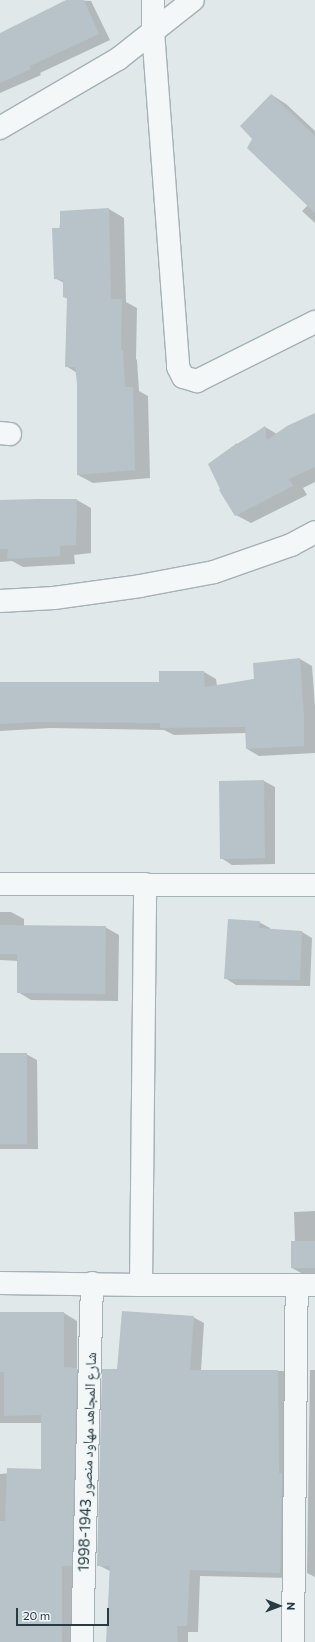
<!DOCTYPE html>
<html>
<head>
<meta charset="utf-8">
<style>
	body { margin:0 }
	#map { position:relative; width:315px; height:1642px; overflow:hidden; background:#e0e8ea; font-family:Commissioner,"Noto Naskh Arabic",sans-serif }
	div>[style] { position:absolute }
	.shadow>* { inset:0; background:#0003 }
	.building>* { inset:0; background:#b7c3c8 }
	.roads { filter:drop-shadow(1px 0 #a5b1b5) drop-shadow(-1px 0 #a5b1b5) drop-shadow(0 1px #a5b1b5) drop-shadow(0 -1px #a5b1b5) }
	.street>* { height:22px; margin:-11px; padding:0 11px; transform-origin:11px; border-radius:11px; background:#f3f7f8 }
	span { translate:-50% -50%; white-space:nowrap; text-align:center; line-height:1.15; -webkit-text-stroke:3px #f0f6f7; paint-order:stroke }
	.street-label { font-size:15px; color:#273b43 }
	.north { position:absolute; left:259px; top:1586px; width:40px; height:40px; -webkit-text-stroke:3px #f0f6f7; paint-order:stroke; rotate:91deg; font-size:11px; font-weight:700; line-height:16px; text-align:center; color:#273b43 }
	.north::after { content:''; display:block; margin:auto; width:14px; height:18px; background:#273b43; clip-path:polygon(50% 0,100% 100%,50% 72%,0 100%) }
	.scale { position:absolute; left:16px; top:1608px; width:93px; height:18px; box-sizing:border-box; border:2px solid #273b43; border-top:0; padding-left:5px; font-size:12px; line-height:14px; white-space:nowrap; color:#273b43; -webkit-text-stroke:3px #f0f6f7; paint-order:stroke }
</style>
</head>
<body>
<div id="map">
	<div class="shadow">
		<div style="clip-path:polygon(68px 0,91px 1px,110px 40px,40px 73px,41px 75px,0 93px,0 34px)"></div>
		<div style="clip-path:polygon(272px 95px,286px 104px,315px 131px,315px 223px,302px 211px,308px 205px)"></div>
		<div style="clip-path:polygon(109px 209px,124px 218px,126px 302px,137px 308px,136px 359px,137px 360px,139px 391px,148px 396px,150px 478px,93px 483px,78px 475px,77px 373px,66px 366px,68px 299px,64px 297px,64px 283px,55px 278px,61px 212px)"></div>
		<div style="clip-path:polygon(315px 415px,315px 482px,303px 488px,307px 495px,251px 523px,236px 515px,237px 444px,265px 427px,277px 434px)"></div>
		<div style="clip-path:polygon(77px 500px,91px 508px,91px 553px,74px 555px,75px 564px,23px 567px,12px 561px,0 562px,0 501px)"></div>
		<div style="clip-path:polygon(300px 659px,312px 666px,315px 707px,315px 753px,259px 756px,247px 749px,246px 733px,174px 735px,164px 730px,50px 728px,0 731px,0 684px,160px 683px,160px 672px,204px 672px,216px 679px,217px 686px,255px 679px)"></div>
		<div style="clip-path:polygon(264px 781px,275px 787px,275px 864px,232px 865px,221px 858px)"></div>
		<div style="clip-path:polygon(0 912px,11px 912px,24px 919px,24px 926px,105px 927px,119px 935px,118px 1001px,31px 1000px,18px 992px,18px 961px,0 960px)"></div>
		<div style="clip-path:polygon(259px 922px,270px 928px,270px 930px,302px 932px,312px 938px,310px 986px,236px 985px,225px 978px)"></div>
		<div style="clip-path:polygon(0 1054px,26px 1054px,37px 1060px,38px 1149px,0 1149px)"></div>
		<div style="clip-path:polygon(315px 1211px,315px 1274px,303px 1274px,292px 1268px,295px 1242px,294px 1212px)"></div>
		<div style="clip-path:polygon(0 1313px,64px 1313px,77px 1321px,77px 1369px,90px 1376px,75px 1642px,0 1642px,0 1474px,42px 1470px,42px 1423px,0 1423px)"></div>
		<div style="clip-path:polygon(193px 1317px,204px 1323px,201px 1371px,283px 1371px,294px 1377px,292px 1578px,200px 1576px,198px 1632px,188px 1632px,188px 1642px,107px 1642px,110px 1571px,98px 1565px,118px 1370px)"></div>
		<div style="clip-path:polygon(310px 1370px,315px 1370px,315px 1577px,307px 1573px)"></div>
	</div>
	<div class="building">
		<div style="clip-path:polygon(66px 0,84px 0,99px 34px,30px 66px,31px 69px,0 83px,0 33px)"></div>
		<div style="clip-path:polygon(271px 94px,315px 136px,315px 213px,247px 148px,252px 139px,240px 126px)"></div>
		<div style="clip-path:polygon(109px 208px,111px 299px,122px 299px,121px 350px,123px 350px,125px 387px,133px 387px,135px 470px,77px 475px,77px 383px,75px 367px,65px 367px,67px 298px,63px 297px,63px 280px,54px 279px,52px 228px,60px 228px,60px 211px)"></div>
		<div style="clip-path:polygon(315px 413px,315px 467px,289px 479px,293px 486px,235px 516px,219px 490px,220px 489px,208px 464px,237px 443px,237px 445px,265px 426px,267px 440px,287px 426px)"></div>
		<div style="clip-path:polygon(37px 499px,77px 499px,76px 545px,60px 546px,60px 556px,7px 559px,8px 549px,0 549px,0 500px)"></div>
		<div style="clip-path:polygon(300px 658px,304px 716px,304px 746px,246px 749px,245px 727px,160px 728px,160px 723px,37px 722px,0 724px,0 682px,159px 682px,159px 671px,204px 671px,205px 687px,254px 679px,253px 663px)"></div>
		<div style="clip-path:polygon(264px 780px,265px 858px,220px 859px,219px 781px)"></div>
		<div style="clip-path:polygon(228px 919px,260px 921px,259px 928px,302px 931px,300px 980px,224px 979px)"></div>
		<div style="clip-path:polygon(0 925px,106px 926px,105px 994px,17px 993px,17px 954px,0 954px)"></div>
		<div style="clip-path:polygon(0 1053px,27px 1053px,27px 1144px,0 1144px)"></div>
		<div style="clip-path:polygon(291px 1241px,315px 1241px,315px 1268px,291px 1268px)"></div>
		<div style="clip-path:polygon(122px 1311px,194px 1316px,190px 1370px,278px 1370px,279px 1473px,282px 1473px,280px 1573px,190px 1570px,187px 1626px,177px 1626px,178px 1642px,106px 1642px,110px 1566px,97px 1566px,102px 1369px,117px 1369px)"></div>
		<div style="clip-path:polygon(0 1312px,64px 1312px,64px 1367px,77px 1368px,72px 1566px,62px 1566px,62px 1642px,0 1642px,0 1521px,5px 1521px,7px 1468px,41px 1469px,41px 1415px,4px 1416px,4px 1372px,0 1372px)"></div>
	</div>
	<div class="roads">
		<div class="street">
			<div style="left:153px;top:0;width:31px;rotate:90deg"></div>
			<div style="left:153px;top:31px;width:337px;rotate:85.7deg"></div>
			<div style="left:178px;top:367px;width:11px;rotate:63deg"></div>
			<div style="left:183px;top:377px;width:15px;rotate:16deg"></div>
			<div style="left:197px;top:381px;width:132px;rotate:-26.6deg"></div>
			<div style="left:0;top:128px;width:137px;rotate:-30.3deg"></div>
			<div style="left:118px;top:59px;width:95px;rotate:-38.2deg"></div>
			<div style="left:0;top:433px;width:10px;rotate:6deg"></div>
			<div style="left:0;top:601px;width:54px;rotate:-3.2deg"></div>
			<div style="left:54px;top:598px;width:87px;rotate:-7.9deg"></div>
			<div style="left:140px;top:586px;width:75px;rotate:-10.7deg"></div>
			<div style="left:214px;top:572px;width:82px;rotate:-19.3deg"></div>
			<div style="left:291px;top:545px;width:27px;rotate:-28deg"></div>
			<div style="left:0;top:884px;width:315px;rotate:0.2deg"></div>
			<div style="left:0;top:1283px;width:141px;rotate:0.8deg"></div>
			<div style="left:141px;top:1285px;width:174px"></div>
			<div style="left:141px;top:1285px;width:401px;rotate:-89.4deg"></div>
			<div style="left:82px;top:1642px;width:359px;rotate:-88.4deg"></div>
			<div style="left:293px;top:1642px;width:357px;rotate:-89.4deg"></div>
		</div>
	</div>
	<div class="street-label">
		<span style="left:87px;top:1462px;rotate:-88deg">شارع المجاهد مهاود منصور 1943-1998</span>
	</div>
	<div class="north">N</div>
	<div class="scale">20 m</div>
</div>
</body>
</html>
